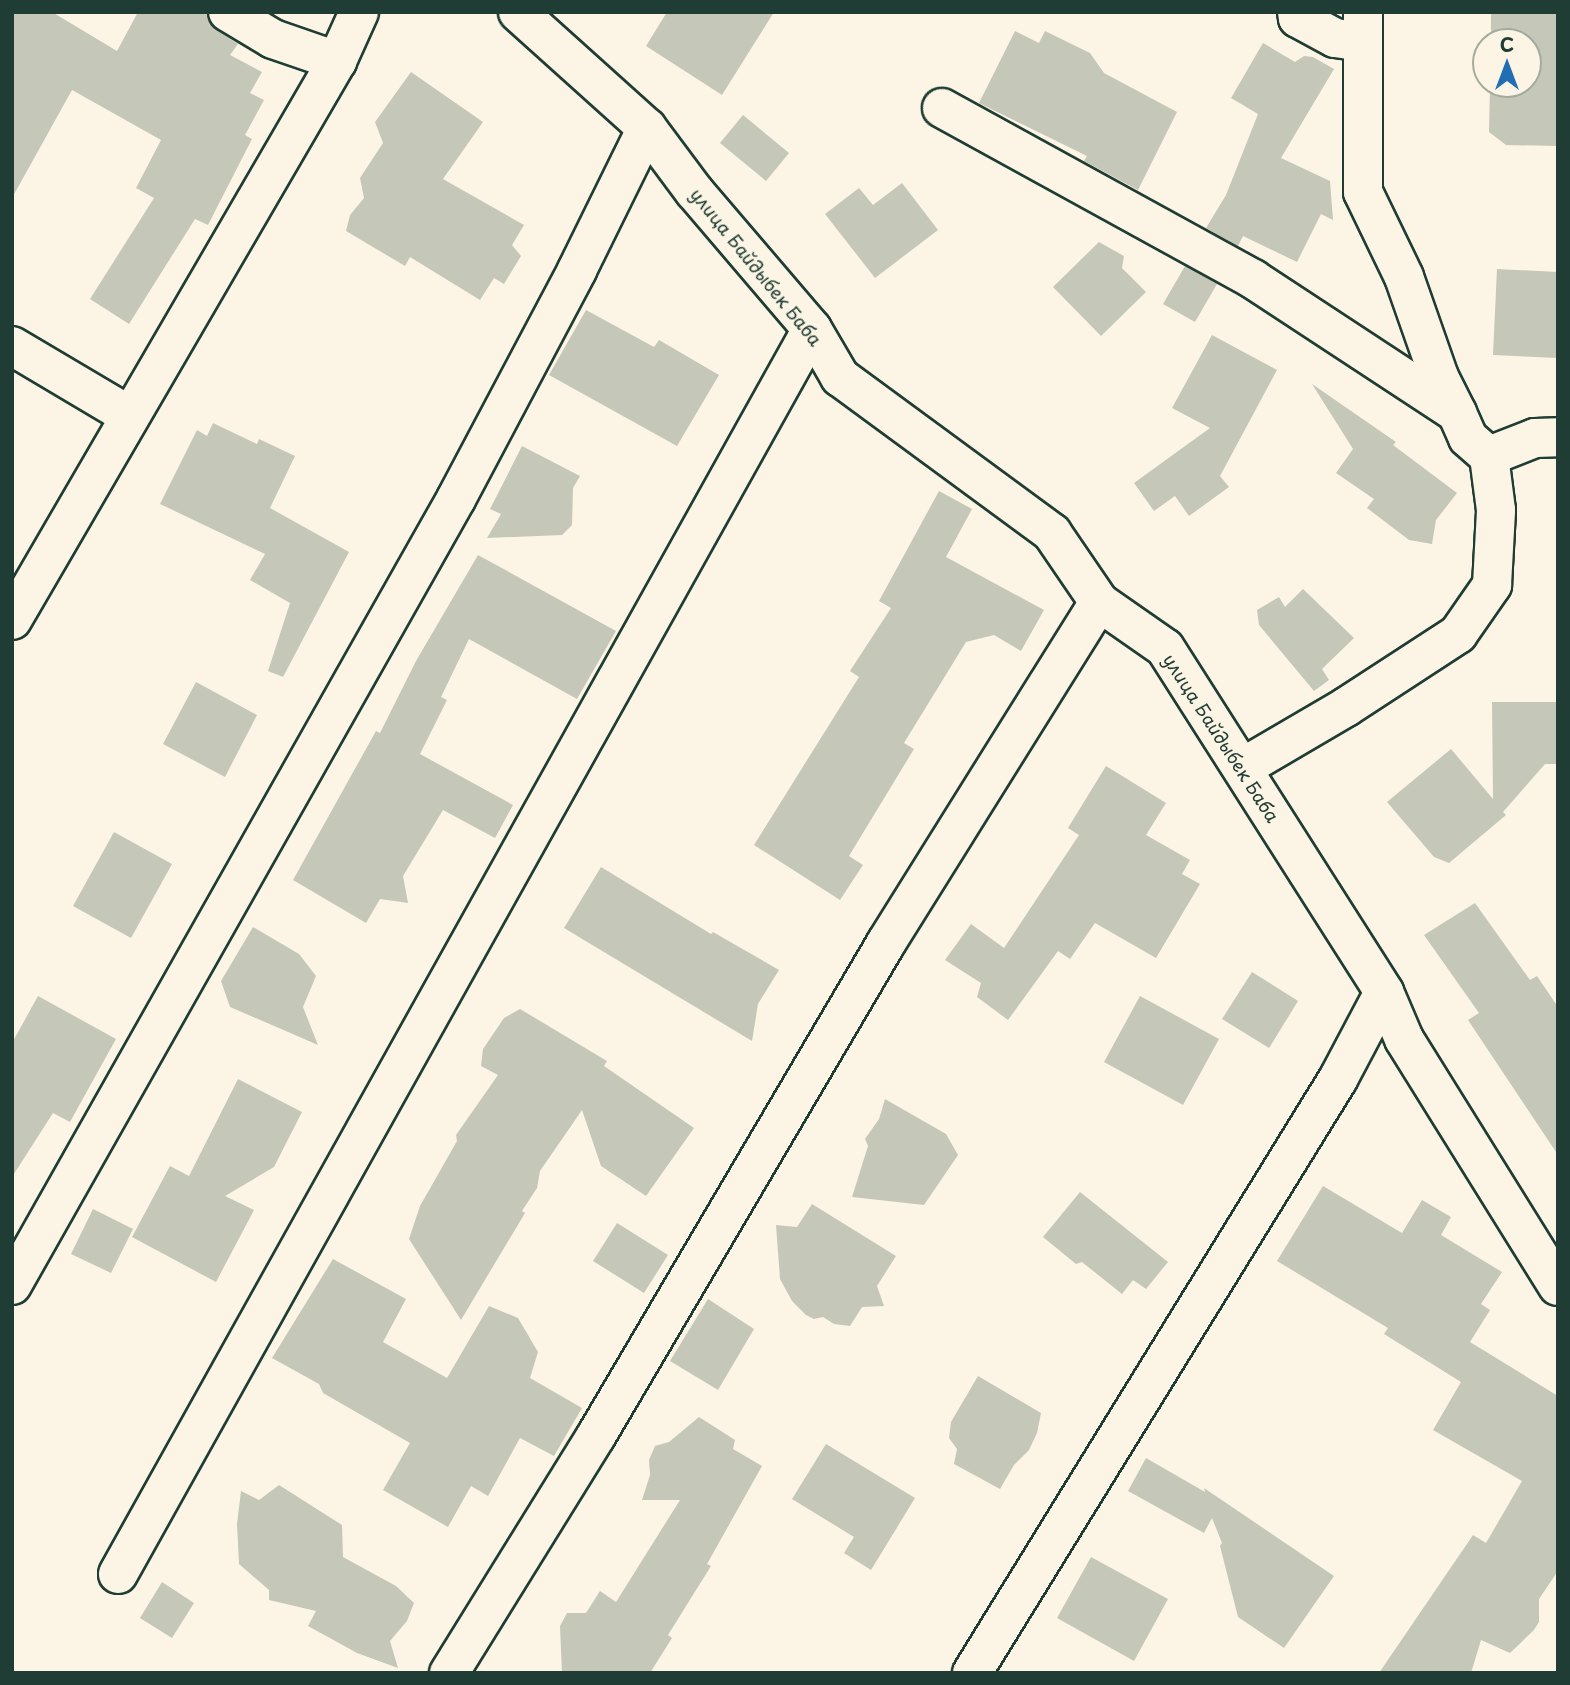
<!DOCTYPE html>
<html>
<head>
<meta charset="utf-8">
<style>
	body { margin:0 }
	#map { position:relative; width:1570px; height:1685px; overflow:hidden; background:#fcf5e5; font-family:"Playpen Sans",sans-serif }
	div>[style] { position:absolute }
	.building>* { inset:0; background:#c5c7b9 }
	.roads { filter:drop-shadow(2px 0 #1f3d34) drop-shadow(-2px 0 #1f3d34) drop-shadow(0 2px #1f3d34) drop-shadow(0 -2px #1f3d34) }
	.minor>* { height:38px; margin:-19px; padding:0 19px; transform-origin:19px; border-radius:19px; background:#fcf5e5 }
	span { translate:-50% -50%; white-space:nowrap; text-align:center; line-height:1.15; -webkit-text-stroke:5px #fcf5e5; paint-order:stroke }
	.street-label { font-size:18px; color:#1f3d34 }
	.frame { position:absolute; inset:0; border:14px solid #1f3d34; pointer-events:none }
	.north { position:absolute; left:1472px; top:28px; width:70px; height:70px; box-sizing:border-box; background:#fcf5e5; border:2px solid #a4ab9e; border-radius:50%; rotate:0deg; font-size:19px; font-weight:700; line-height:28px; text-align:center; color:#1f3d34 }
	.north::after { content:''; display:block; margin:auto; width:24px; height:32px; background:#1f6fb2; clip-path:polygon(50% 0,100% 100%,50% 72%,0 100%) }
</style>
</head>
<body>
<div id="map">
	<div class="building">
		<div style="clip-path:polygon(12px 12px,52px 12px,117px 51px,138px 12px,206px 12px,209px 22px,216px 30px,238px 44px,230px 55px,262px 72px,250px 93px,264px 100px,245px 135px,252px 139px,208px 225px,195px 219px,129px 324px,90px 299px,154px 198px,136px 188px,161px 140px,72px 90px,12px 198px)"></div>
		<div style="clip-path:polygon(667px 12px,774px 12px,722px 95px,646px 46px)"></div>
		<div style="clip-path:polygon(1491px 12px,1558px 12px,1558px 146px,1506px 145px,1489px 132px,1490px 84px,1528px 84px,1528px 42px,1491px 42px)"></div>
		<div style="clip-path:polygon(1015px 31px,1039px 43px,1045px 31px,1090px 53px,1104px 73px,1177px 112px,1138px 190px,1084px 161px,1087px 156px,979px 103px)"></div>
		<div style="clip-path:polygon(1263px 43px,1295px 62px,1304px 56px,1313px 57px,1334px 69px,1281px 158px,1330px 181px,1333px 220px,1321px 214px,1297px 262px,1243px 236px,1238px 246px,1206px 228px,1226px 195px,1258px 114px,1231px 98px)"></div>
		<div style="clip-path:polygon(411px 72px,483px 122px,443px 179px,524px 225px,512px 245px,521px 256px,504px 284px,494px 278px,480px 300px,410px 257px,405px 266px,346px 231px,350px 215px,364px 198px,360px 178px,383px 143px,375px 122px)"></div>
		<div style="clip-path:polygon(743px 115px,789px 153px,766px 181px,720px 143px)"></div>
		<div style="clip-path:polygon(902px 183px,938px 230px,875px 278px,825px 214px,859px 188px,873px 205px)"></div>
		<div style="clip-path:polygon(1099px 242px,1124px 256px,1122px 268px,1146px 292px,1101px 336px,1053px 287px)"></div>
		<div style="clip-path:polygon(1185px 266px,1217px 284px,1195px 322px,1163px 304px)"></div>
		<div style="clip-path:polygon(1497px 269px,1558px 272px,1558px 358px,1493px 355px)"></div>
		<div style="clip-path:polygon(586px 310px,654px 347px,659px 340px,719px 375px,677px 446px,549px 375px)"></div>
		<div style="clip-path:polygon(1212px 335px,1277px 370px,1220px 476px,1229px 487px,1189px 516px,1175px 496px,1154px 511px,1134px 483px,1210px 428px,1172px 408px)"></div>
		<div style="clip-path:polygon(1312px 384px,1396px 442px,1393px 445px,1457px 493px,1436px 520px,1432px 544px,1409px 540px,1367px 508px,1374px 499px,1336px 473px,1353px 449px)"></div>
		<div style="clip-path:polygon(213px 423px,257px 444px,259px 439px,295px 456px,270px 508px,349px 552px,283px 677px,268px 671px,290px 603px,250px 580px,265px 554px,160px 504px,197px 430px,207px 436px)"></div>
		<div style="clip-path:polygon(522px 446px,580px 476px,573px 488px,572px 525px,562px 535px,487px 538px,501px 514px,490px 509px)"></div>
		<div style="clip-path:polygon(939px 491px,972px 509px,946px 557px,1044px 610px,1021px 651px,994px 635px,966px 642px,904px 743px,914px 749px,849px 856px,863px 865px,840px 900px,754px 845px,859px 677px,850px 671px,891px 608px,879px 601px)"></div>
		<div style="clip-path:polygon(478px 555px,616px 631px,577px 699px,469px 639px,441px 697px,447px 700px,420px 754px,513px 805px,495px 838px,443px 810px,403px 876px,408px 903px,380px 899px,366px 923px,293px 880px,376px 731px,380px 733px,416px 661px)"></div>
		<div style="clip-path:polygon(1303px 589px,1354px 638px,1322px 669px,1329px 680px,1314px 691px,1259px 625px,1257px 610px,1279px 597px,1285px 607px)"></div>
		<div style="clip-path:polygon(196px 682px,257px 715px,225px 777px,163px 744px)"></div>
		<div style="clip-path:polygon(1492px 702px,1558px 702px,1558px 764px,1545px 764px,1503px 812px,1506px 815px,1449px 863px,1434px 857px,1387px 802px,1451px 749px,1493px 799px)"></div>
		<div style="clip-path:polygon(1106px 766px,1166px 803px,1146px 835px,1190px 860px,1182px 874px,1200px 884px,1156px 958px,1095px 923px,1070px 959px,1058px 951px,1008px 1020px,977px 997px,981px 983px,945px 960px,971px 924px,1004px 948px,1079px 835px,1068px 828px)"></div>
		<div style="clip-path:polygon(114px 832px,172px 864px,131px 938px,73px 906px)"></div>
		<div style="clip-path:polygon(601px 867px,711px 934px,713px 932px,779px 970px,758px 1004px,752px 1041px,564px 928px)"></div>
		<div style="clip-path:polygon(1475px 903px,1530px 980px,1537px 976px,1558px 1007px,1558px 1155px,1468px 1020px,1479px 1013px,1424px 935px)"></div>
		<div style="clip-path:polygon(253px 927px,299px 954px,316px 976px,303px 1007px,318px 1045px,230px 1007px,221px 981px)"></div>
		<div style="clip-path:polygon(1252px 972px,1298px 1001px,1269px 1048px,1222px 1019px)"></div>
		<div style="clip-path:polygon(38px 996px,116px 1039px,70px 1122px,53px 1113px,12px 1177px,12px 1043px)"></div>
		<div style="clip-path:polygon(1140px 996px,1219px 1039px,1183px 1105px,1104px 1062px)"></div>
		<div style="clip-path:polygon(520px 1009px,607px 1061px,604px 1066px,694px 1128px,646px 1196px,601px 1166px,582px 1110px,540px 1171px,537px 1188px,522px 1211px,525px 1213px,461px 1320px,409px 1239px,420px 1206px,457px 1141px,456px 1135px,498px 1075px,481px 1066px,483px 1049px,504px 1018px)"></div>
		<div style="clip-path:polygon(238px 1079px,302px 1112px,274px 1167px,225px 1196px,254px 1210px,216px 1282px,132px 1237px,170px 1166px,189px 1176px)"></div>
		<div style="clip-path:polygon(885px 1099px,946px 1134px,958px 1155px,924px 1205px,852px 1197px,868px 1146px,865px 1139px,879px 1119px)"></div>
		<div style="clip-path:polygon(1323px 1186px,1402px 1233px,1422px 1200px,1451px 1217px,1441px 1235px,1502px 1272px,1481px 1304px,1490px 1310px,1470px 1342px,1558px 1396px,1558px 1571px,1539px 1599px,1539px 1622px,1534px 1630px,1510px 1653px,1481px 1640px,1471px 1673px,1379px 1673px,1473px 1535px,1486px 1543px,1522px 1481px,1433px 1430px,1461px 1382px,1384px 1334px,1388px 1328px,1277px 1261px)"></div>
		<div style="clip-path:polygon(1080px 1192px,1168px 1262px,1146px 1289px,1133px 1280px,1122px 1294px,1082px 1262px,1076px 1264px,1043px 1237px)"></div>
		<div style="clip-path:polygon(812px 1204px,896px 1256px,877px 1286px,884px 1306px,862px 1307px,850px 1326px,834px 1324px,823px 1317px,814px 1319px,806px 1315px,792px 1301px,780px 1279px,776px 1225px,797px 1227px)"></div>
		<div style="clip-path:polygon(93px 1209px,133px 1229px,111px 1273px,71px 1254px)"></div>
		<div style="clip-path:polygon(617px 1223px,668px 1255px,644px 1293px,593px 1261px)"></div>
		<div style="clip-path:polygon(333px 1259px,406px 1299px,383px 1342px,447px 1378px,489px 1306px,518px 1318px,538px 1352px,530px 1378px,582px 1408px,554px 1456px,520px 1438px,488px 1496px,471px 1486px,448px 1527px,383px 1490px,410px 1443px,323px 1393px,319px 1384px,272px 1358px)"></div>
		<div style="clip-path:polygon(708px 1299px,754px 1329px,718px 1390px,670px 1361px)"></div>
		<div style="clip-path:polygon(978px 1376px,1041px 1413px,1037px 1433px,1029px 1450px,1014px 1465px,1000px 1489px,954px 1464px,957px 1449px,949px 1438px,951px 1422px)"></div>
		<div style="clip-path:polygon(699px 1417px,735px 1440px,733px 1449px,762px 1466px,707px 1564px,711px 1566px,668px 1635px,672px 1638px,650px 1673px,562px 1673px,560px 1626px,567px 1613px,586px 1613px,600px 1591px,616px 1602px,680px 1500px,642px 1500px,650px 1475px,649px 1460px,655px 1446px,669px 1442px)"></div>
		<div style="clip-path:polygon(826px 1444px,915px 1498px,871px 1570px,844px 1553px,854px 1537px,792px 1499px)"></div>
		<div style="clip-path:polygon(1146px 1458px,1205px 1492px,1204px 1488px,1334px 1576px,1284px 1648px,1238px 1617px,1220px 1546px,1222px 1543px,1212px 1518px,1204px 1533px,1128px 1491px)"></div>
		<div style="clip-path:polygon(279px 1485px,342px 1525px,343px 1557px,396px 1586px,414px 1603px,407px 1621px,390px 1641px,398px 1668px,357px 1653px,308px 1626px,316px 1611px,269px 1600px,269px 1590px,239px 1564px,237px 1524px,241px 1491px,259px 1500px)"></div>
		<div style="clip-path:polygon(1091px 1557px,1168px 1599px,1134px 1661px,1057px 1618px)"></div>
		<div style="clip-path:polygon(162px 1582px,194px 1603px,172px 1638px,140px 1618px)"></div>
	</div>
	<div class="roads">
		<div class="minor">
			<div style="left:228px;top:12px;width:52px;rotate:31deg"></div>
			<div style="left:273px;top:39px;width:68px;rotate:19deg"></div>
			<div style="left:518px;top:12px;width:173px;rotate:42deg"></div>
			<div style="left:647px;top:128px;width:79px;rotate:53.3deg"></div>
			<div style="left:694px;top:191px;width:182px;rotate:49.5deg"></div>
			<div style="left:812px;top:329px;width:56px;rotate:59.7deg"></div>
			<div style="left:840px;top:377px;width:263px;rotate:36.3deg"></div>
			<div style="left:1052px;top:533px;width:83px;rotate:55.7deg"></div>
			<div style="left:1099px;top:602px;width:80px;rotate:34.9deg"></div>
			<div style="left:1165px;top:648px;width:408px;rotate:57.5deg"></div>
			<div style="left:1384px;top:992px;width:51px;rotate:66.9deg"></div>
			<div style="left:1404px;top:1039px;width:291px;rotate:58.1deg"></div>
			<div style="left:1297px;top:12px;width:6px;rotate:81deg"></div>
			<div style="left:1298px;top:18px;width:42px;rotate:28.4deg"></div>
			<div style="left:1335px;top:38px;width:28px;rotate:8deg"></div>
			<div style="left:1363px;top:12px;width:180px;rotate:90deg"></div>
			<div style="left:1363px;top:192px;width:94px;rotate:64.2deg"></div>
			<div style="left:1404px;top:277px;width:106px;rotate:70.7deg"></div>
			<div style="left:1439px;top:377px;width:40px;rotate:63.4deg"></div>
			<div style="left:1457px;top:413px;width:27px;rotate:66deg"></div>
			<div style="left:1468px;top:438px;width:28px;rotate:41deg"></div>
			<div style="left:942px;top:108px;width:355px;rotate:28.8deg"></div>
			<div style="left:1253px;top:279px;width:244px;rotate:33.3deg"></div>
			<div style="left:12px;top:346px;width:137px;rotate:30.7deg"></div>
			<div style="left:12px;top:620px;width:647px;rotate:-59.83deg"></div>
			<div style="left:337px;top:61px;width:54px;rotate:-65.8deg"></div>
			<div style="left:1242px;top:768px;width:121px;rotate:-30.4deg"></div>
			<div style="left:1346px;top:707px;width:134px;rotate:-33.1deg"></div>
			<div style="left:1458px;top:634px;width:60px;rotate:-55.2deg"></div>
			<div style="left:1492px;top:585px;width:75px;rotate:-86.9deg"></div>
			<div style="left:1496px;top:510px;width:54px;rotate:-97.4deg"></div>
			<div style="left:1489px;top:456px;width:49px;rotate:-21.4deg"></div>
			<div style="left:1535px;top:438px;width:23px;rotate:-2deg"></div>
			<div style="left:12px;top:1285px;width:903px;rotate:-60.54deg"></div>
			<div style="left:456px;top:499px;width:259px;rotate:-62.1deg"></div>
			<div style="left:577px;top:270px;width:158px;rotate:-63.8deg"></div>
			<div style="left:118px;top:1574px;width:1425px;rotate:-60.86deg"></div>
			<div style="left:449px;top:1673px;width:279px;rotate:-58.2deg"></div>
			<div style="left:596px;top:1436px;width:572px;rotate:-59.53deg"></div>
			<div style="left:886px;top:943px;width:402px;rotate:-58deg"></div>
			<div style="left:972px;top:1673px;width:698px;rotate:-58.36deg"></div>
			<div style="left:1338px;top:1079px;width:98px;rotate:-62.1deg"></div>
		</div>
	</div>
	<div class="street-label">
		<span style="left:756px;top:267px;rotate:51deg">улица Байдыбек Баба</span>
		<span style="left:1221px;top:738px;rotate:57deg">улица Байдыбек Баба</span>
	</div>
	<div class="frame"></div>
	<div class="north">С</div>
</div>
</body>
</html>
